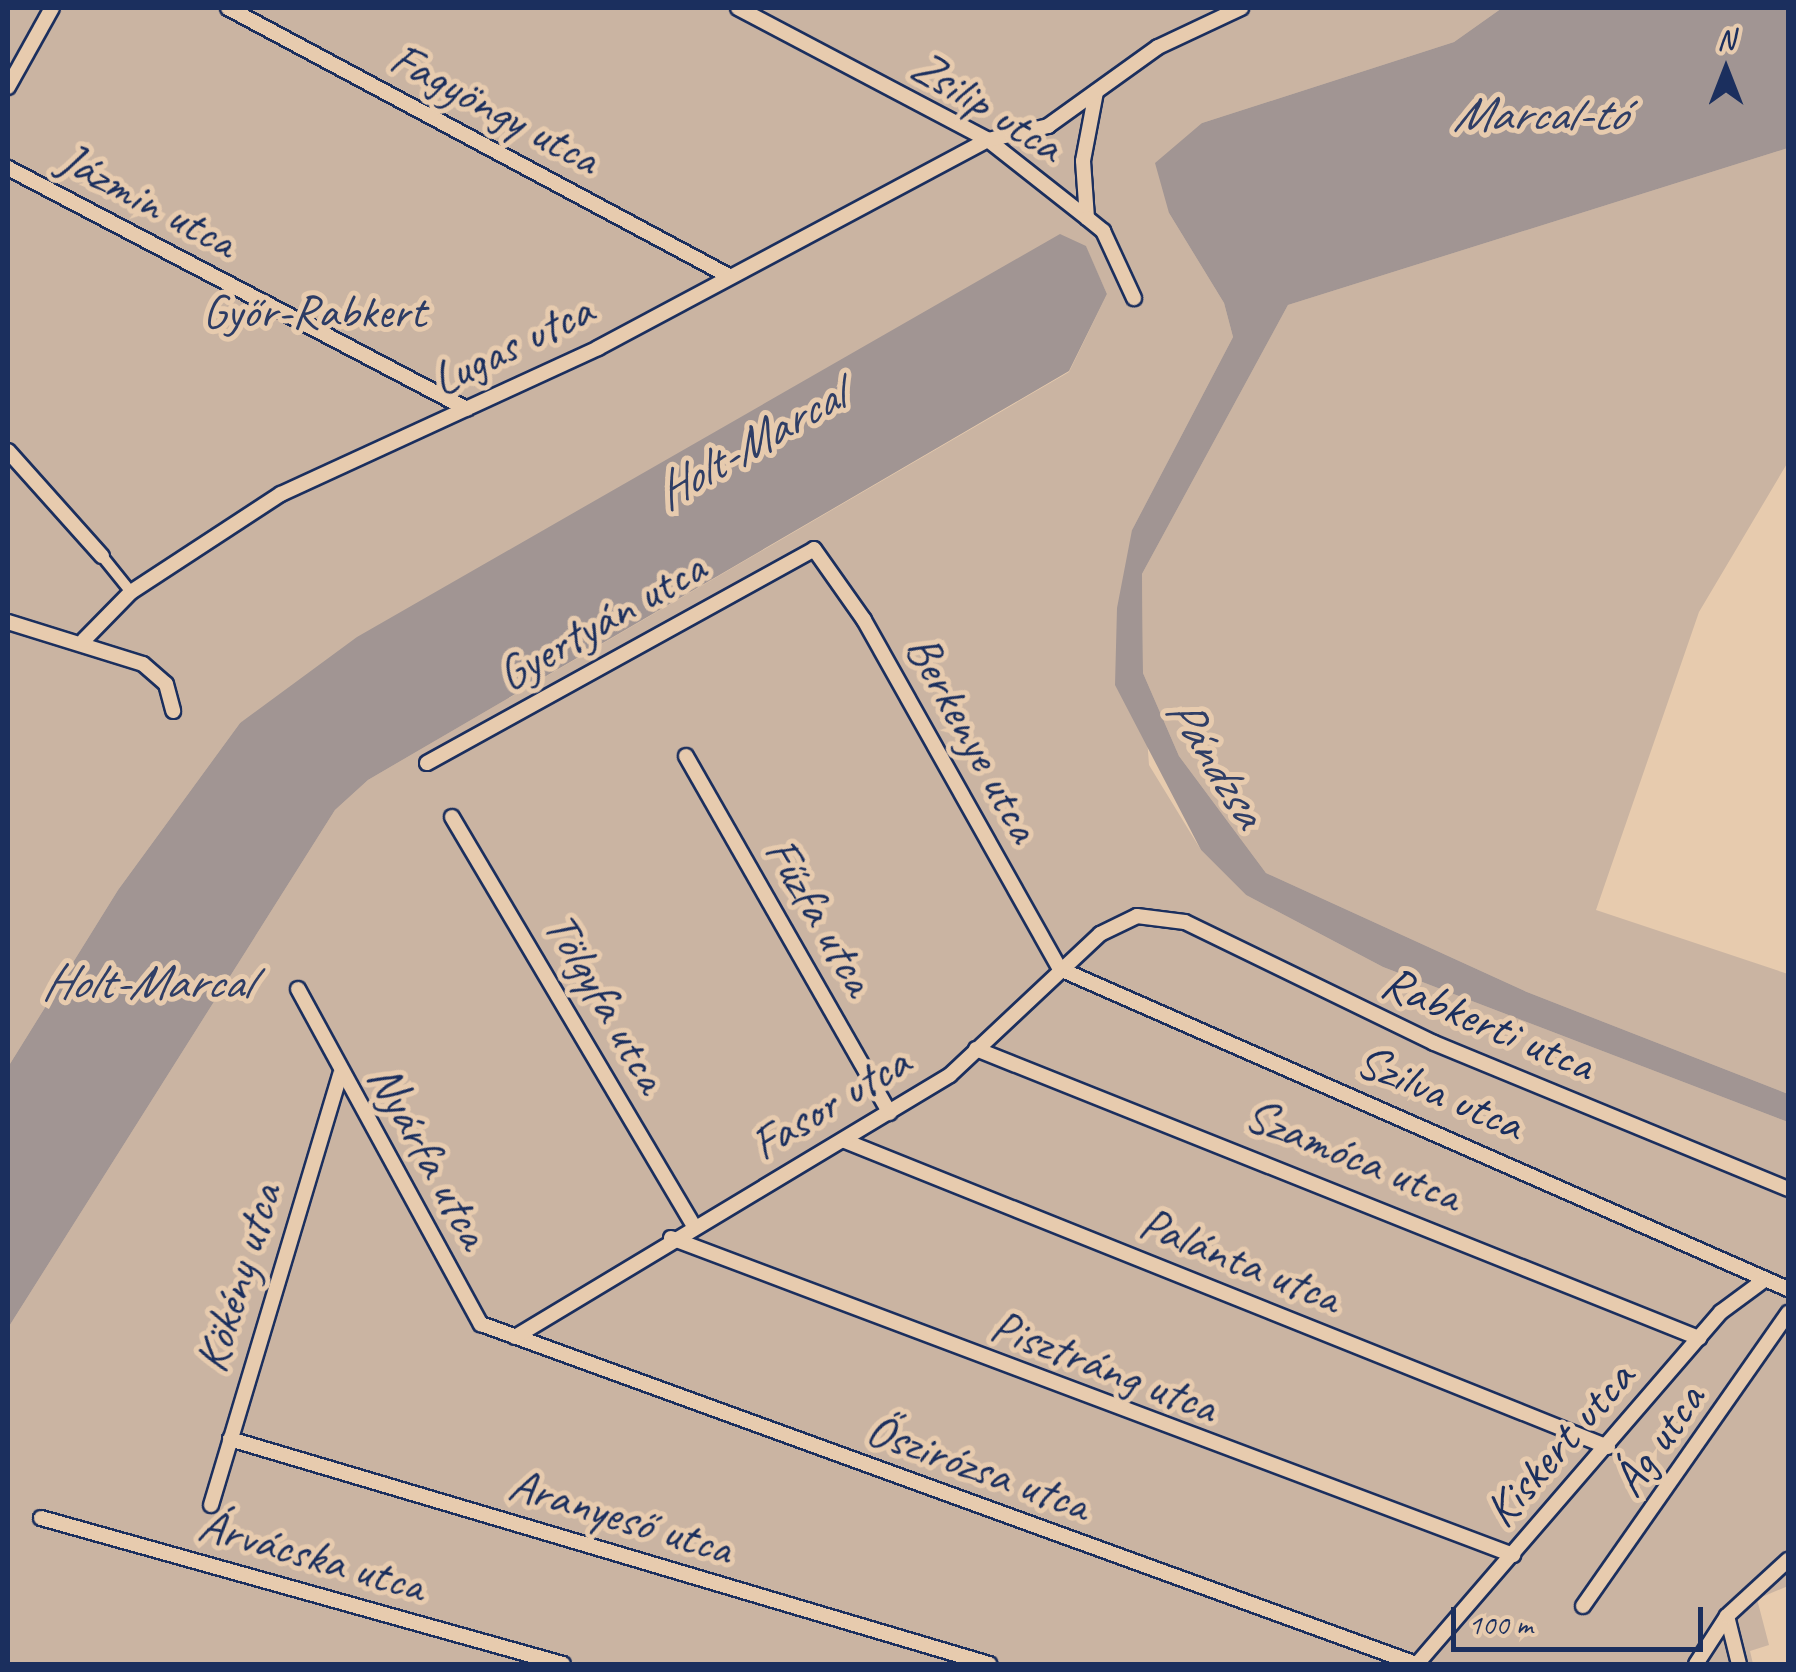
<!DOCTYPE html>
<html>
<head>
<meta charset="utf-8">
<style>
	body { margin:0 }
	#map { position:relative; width:1796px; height:1672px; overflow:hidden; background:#e7cbae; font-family:Caveat,sans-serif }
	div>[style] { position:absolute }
	.green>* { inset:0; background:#cab4a2 }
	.water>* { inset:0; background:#a19593 }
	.roads { filter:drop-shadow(2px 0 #1b2f5e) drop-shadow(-2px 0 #1b2f5e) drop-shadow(0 2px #1b2f5e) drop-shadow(0 -2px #1b2f5e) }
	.pedestrian>* { height:10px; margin:-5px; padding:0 5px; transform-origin:5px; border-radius:5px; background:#e7cbae }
	.minor>* { height:14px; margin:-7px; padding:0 7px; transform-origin:7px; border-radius:7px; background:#e7cbae }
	span { translate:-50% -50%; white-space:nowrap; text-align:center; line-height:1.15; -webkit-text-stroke:10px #e7cbae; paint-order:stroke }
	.street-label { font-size:48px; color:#1b2f5e }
	.park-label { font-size:48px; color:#2c3c65 }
	.water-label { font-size:50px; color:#2f3e66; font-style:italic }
	.frame { position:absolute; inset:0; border:10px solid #1b2f5e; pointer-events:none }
	.north { position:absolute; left:1676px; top:20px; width:100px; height:100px; -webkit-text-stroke:8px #e7cbae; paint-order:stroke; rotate:0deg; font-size:28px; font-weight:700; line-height:40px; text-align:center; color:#1b2f5e }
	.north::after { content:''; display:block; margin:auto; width:35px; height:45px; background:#1b2f5e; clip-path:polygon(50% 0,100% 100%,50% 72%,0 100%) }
	.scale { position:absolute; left:1451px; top:1607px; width:252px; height:45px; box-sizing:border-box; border:5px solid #1b2f5e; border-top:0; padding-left:12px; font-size:30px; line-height:35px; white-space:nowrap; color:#1b2f5e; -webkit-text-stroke:8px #e7cbae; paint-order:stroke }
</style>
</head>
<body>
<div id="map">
	<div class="green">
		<div style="clip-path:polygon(8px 8px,1502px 8px,1454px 42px,1202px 123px,1169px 213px,1224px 303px,1233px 337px,1132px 530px,1149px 765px,1201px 850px,1246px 895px,1383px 967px,1788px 1122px,1788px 1586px,1757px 1599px,1769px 1645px,1750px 1651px,1753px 1664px,8px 1664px,8px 1328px,335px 810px,368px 780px,1069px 372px,1107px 294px,1086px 247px,1060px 235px,240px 723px,118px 890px,8px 1067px)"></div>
		<div style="clip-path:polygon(1788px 148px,1788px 462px,1699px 612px,1596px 910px,1788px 974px,1788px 1094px,1527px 992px,1266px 873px,1179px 756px,1143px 673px,1142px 574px,1288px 305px)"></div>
	</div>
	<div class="water">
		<div style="clip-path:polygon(1502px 8px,1788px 8px,1788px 148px,1288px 305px,1142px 574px,1143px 673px,1179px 756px,1266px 873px,1527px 992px,1788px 1094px,1788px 1122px,1383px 967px,1246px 895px,1201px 850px,1115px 685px,1117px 608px,1132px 530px,1233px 337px,1224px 303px,1169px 213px,1155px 163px,1202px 123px,1454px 42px)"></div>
		<div style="clip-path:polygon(1060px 234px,1086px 246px,1107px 294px,1069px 371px,368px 780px,335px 810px,8px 1328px,8px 1067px,118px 890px,240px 723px,357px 637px)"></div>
	</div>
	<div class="roads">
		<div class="pedestrian">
			<div style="left:102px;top:556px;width:46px;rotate:51.1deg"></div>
		</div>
		<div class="minor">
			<div style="left:228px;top:8px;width:566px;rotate:28.15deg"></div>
			<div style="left:738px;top:8px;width:283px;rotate:27.8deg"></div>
			<div style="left:988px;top:140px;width:126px;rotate:38.2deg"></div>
			<div style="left:8px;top:87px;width:90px;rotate:-60.9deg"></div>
			<div style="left:1096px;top:92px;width:70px;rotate:100.7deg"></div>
			<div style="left:1083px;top:161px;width:57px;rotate:86deg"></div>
			<div style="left:1087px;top:218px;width:21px;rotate:39deg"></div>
			<div style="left:1103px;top:231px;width:74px;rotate:65.2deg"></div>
			<div style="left:8px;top:168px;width:518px;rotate:27.7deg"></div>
			<div style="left:8px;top:451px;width:141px;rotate:48.2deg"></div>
			<div style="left:8px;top:622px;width:141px;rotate:17.3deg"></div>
			<div style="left:143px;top:664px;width:30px;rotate:41deg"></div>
			<div style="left:166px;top:684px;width:28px;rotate:75deg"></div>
			<div style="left:84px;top:640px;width:67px;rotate:-45.6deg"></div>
			<div style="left:131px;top:592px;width:179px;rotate:-33.2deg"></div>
			<div style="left:281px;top:494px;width:349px;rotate:-24.7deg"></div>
			<div style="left:598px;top:348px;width:442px;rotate:-28.1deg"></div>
			<div style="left:988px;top:140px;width:62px;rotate:-13.1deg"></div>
			<div style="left:1048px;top:126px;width:135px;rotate:-35.7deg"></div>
			<div style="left:1158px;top:47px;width:92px;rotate:-25.2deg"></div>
			<div style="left:686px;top:756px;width:411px;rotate:60.3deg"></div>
			<div style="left:427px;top:763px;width:442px;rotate:-28.9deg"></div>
			<div style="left:814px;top:549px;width:87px;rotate:54.8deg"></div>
			<div style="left:864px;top:620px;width:400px;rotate:60.7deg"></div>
			<div style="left:1060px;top:969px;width:795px;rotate:23.73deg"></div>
			<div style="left:452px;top:817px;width:474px;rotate:59.4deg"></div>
			<div style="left:298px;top:989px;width:382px;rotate:61.4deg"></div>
			<div style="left:481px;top:1324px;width:995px;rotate:19.98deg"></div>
			<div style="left:976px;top:1049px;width:779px;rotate:21.79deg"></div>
			<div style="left:845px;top:1141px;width:822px;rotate:21.85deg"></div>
			<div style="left:671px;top:1238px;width:900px;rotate:20.63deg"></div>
			<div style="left:515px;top:1337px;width:508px;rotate:-31.06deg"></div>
			<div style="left:950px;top:1075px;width:206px;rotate:-43.2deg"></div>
			<div style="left:1100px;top:934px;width:41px;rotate:-25.9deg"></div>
			<div style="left:1137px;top:916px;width:48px;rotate:7.1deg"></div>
			<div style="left:1185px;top:922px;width:277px;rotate:25.9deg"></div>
			<div style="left:1434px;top:1043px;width:383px;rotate:22.4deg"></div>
			<div style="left:230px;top:1439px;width:792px;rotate:16.51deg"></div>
			<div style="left:211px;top:1505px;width:450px;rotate:-73.3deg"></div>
			<div style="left:41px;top:1518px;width:542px;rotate:15.63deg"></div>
			<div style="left:1583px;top:1606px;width:358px;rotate:-55deg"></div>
			<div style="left:1727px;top:1616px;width:49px;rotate:76deg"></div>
			<div style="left:1417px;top:1664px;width:465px;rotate:-49.2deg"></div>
			<div style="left:1721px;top:1312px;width:52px;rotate:-36.4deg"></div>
			<div style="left:1696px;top:1664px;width:57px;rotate:-57.1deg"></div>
			<div style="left:1727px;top:1616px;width:83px;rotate:-42.6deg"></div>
		</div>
	</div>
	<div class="street-label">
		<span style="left:987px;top:106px;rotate:32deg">Zsilip utca</span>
		<span style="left:495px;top:108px;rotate:28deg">Fagyöngy utca</span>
		<span style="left:148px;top:200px;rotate:28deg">Jázmin utca</span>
		<span style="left:512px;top:345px;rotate:-26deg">Lugas utca</span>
		<span style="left:601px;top:621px;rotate:-30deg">Gyertyán utca</span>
		<span style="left:973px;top:738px;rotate:61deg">Berkenye utca</span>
		<span style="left:820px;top:916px;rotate:60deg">Fűzfa utca</span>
		<span style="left:606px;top:1002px;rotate:60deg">Tölgyfa utca</span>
		<span style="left:1488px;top:1023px;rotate:23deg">Rabkerti utca</span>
		<span style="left:1440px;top:1092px;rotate:23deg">Szilva utca</span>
		<span style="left:830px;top:1103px;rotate:-31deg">Fasor utca</span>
		<span style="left:1353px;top:1155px;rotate:22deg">Szamóca utca</span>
		<span style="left:429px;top:1156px;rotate:61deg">Nyárfa utca</span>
		<span style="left:1240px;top:1260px;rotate:22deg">Palánta utca</span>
		<span style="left:238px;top:1278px;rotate:-73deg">Kökény utca</span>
		<span style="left:1104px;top:1366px;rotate:21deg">Pisztráng utca</span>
		<span style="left:1658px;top:1440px;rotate:-55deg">Ág utca</span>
		<span style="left:1559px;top:1444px;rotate:-49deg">Kiskert utca</span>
		<span style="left:978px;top:1467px;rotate:20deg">Őszirózsa utca</span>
		<span style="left:621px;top:1516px;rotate:17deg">Aranyeső utca</span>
		<span style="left:312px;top:1555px;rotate:16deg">Árvácska utca</span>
	</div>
	<div class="park-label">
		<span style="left:314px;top:312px">Győr-Rabkert</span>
	</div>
	<div class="water-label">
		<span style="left:1539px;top:114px">Marcal-tó</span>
		<span style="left:749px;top:444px;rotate:-30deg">Holt-Marcal</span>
		<span style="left:1216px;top:761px;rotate:58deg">Pándzsa</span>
		<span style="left:146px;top:982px">Holt-Marcal</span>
	</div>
	<div class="frame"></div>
	<div class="north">N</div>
	<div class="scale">100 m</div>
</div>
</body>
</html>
